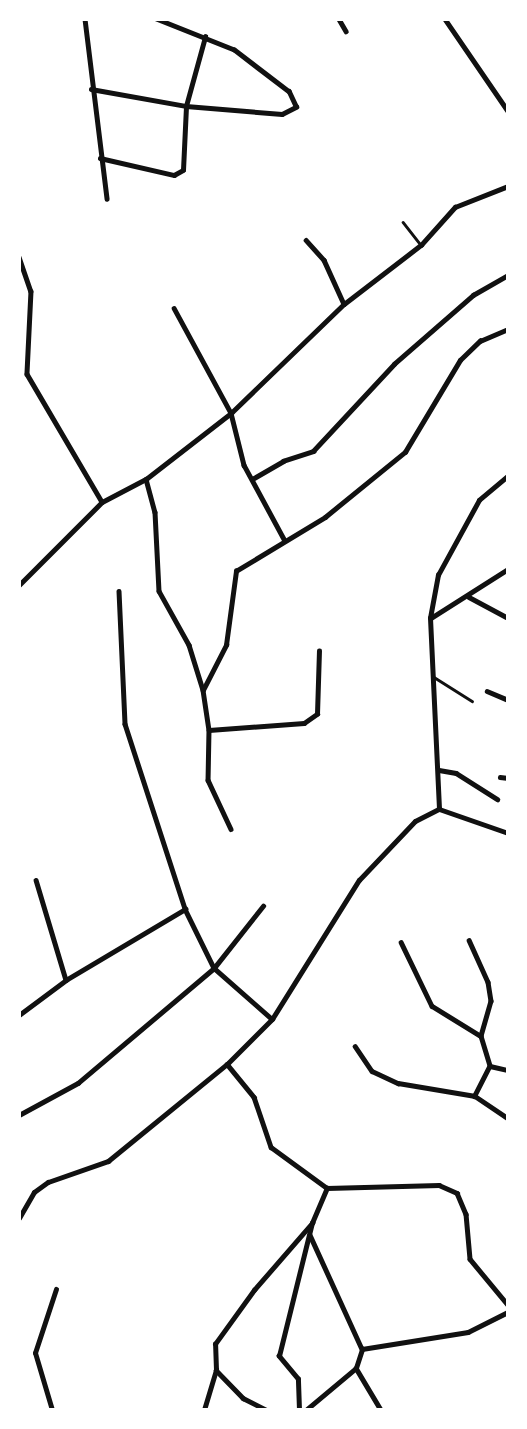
<!DOCTYPE html>
<html>
<head>
<meta charset="utf-8">
<style>
	body { margin:0 }
	#map { position:relative; width:527px; height:1429px; overflow:hidden; background:#fff; font-family:"Open Sans",sans-serif }
	div>[style] { position:absolute }
	.service>* { height:2.5px; margin:-1.25px; padding:0 1.25px; transform-origin:1.25px; border-radius:1.25px; background:#111 }
	.minor>* { height:4.5px; margin:-2.25px; padding:0 2.25px; transform-origin:2.25px; border-radius:2.25px; background:#111 }
	.tertiary>* { height:5px; margin:-2.5px; padding:0 2.5px; transform-origin:2.5px; border-radius:2.5px; background:#111 }
	span { translate:-50% -50%; white-space:nowrap; text-align:center; line-height:1.15; -webkit-text-stroke:6px #fff; paint-order:stroke }
	.frame { position:absolute; inset:0; border:21px solid #fff; pointer-events:none }
</style>
</head>
<body>
<div id="map">
	<div class="service">
		<div style="left:403px;top:222px;width:29px;rotate:52deg"></div>
		<div style="left:434px;top:677px;width:45px;rotate:32.3deg"></div>
	</div>
	<div class="minor">
		<div style="left:85px;top:19px;width:181px;rotate:83deg"></div>
		<div style="left:339px;top:19px;width:14px;rotate:60deg"></div>
		<div style="left:445px;top:19px;width:112px;rotate:55.6deg"></div>
		<div style="left:91px;top:89px;width:97px;rotate:10.1deg"></div>
		<div style="left:186px;top:106px;width:96px;rotate:4.8deg"></div>
		<div style="left:282px;top:114px;width:16px;rotate:-27deg"></div>
		<div style="left:296px;top:107px;width:17px;rotate:-115deg"></div>
		<div style="left:289px;top:92px;width:69px;rotate:-142.6deg"></div>
		<div style="left:234px;top:50px;width:84px;rotate:-158.3deg"></div>
		<div style="left:100px;top:158px;width:76px;rotate:12.9deg"></div>
		<div style="left:174px;top:175px;width:10px;rotate:-29deg"></div>
		<div style="left:183px;top:170px;width:64px;rotate:-87.3deg"></div>
		<div style="left:186px;top:106px;width:72px;rotate:-74.6deg"></div>
		<div style="left:306px;top:240px;width:27px;rotate:48deg"></div>
		<div style="left:324px;top:260px;width:48px;rotate:65.6deg"></div>
		<div style="left:19px;top:257px;width:36px;rotate:71deg"></div>
		<div style="left:31px;top:291px;width:83px;rotate:92.8deg"></div>
		<div style="left:27px;top:374px;width:148px;rotate:59.6deg"></div>
		<div style="left:174px;top:308px;width:119px;rotate:61.5deg"></div>
		<div style="left:231px;top:413px;width:54px;rotate:76deg"></div>
		<div style="left:244px;top:465px;width:84px;rotate:61.6deg"></div>
		<div style="left:254px;top:478px;width:34px;rotate:-30deg"></div>
		<div style="left:283px;top:461px;width:32px;rotate:-18deg"></div>
		<div style="left:313px;top:451px;width:119px;rotate:-47deg"></div>
		<div style="left:394px;top:364px;width:105px;rotate:-41.1deg"></div>
		<div style="left:473px;top:295px;width:40px;rotate:-29.7deg"></div>
		<div style="left:146px;top:479px;width:34px;rotate:75deg"></div>
		<div style="left:155px;top:512px;width:79px;rotate:87.1deg"></div>
		<div style="left:159px;top:591px;width:62px;rotate:60.9deg"></div>
		<div style="left:189px;top:645px;width:47px;rotate:72.7deg"></div>
		<div style="left:203px;top:690px;width:40px;rotate:81.5deg"></div>
		<div style="left:209px;top:730px;width:50px;rotate:91.1deg"></div>
		<div style="left:208px;top:780px;width:54px;rotate:64.9deg"></div>
		<div style="left:19px;top:585px;width:117px;rotate:-45deg"></div>
		<div style="left:102px;top:502px;width:50px;rotate:-27.6deg"></div>
		<div style="left:146px;top:479px;width:108px;rotate:-37.8deg"></div>
		<div style="left:231px;top:413px;width:157px;rotate:-44deg"></div>
		<div style="left:344px;top:304px;width:97px;rotate:-37.5deg"></div>
		<div style="left:421px;top:245px;width:51px;rotate:-48.2deg"></div>
		<div style="left:455px;top:207px;width:57px;rotate:-21.6deg"></div>
		<div style="left:119px;top:591px;width:133px;rotate:87.4deg"></div>
		<div style="left:125px;top:724px;width:194px;rotate:72deg"></div>
		<div style="left:185px;top:909px;width:66px;rotate:63.8deg"></div>
		<div style="left:214px;top:968px;width:77px;rotate:41.3deg"></div>
		<div style="left:469px;top:597px;width:44px;rotate:28.3deg"></div>
		<div style="left:431px;top:618px;width:91px;rotate:-32.5deg"></div>
		<div style="left:203px;top:690px;width:51px;rotate:-62.9deg"></div>
		<div style="left:226px;top:645px;width:75px;rotate:-82.3deg"></div>
		<div style="left:236px;top:571px;width:104px;rotate:-31.2deg"></div>
		<div style="left:325px;top:517px;width:103px;rotate:-39.1deg"></div>
		<div style="left:405px;top:452px;width:107px;rotate:-59.1deg"></div>
		<div style="left:460px;top:360px;width:28px;rotate:-44deg"></div>
		<div style="left:480px;top:341px;width:30px;rotate:-23deg"></div>
		<div style="left:487px;top:691px;width:23px;rotate:23deg"></div>
		<div style="left:209px;top:730px;width:95px;rotate:-4.2deg"></div>
		<div style="left:304px;top:723px;width:16px;rotate:-35deg"></div>
		<div style="left:317px;top:714px;width:63px;rotate:-88.2deg"></div>
		<div style="left:439px;top:770px;width:17px;rotate:10deg"></div>
		<div style="left:456px;top:773px;width:49px;rotate:32.4deg"></div>
		<div style="left:500px;top:777px;width:8px;rotate:7deg"></div>
		<div style="left:439px;top:809px;width:191px;rotate:-92.7deg"></div>
		<div style="left:430px;top:618px;width:44px;rotate:-79.5deg"></div>
		<div style="left:438px;top:575px;width:85px;rotate:-61.3deg"></div>
		<div style="left:479px;top:500px;width:38px;rotate:-40deg"></div>
		<div style="left:36px;top:880px;width:104px;rotate:73.3deg"></div>
		<div style="left:469px;top:940px;width:46px;rotate:65.7deg"></div>
		<div style="left:488px;top:982px;width:19px;rotate:81deg"></div>
		<div style="left:491px;top:1001px;width:36px;rotate:106deg"></div>
		<div style="left:481px;top:1036px;width:31px;rotate:73deg"></div>
		<div style="left:490px;top:1066px;width:34px;rotate:117deg"></div>
		<div style="left:401px;top:942px;width:71px;rotate:64.2deg"></div>
		<div style="left:432px;top:1006px;width:57px;rotate:31.5deg"></div>
		<div style="left:19px;top:1015px;width:59px;rotate:-36.7deg"></div>
		<div style="left:66px;top:980px;width:139px;rotate:-30.8deg"></div>
		<div style="left:355px;top:1046px;width:30px;rotate:56deg"></div>
		<div style="left:372px;top:1071px;width:29px;rotate:25deg"></div>
		<div style="left:398px;top:1083px;width:78px;rotate:9.6deg"></div>
		<div style="left:475px;top:1096px;width:40px;rotate:34deg"></div>
		<div style="left:227px;top:1064px;width:43px;rotate:50.7deg"></div>
		<div style="left:254px;top:1097px;width:53px;rotate:71.2deg"></div>
		<div style="left:271px;top:1147px;width:69px;rotate:36.2deg"></div>
		<div style="left:490px;top:1066px;width:18px;rotate:13deg"></div>
		<div style="left:19px;top:1115px;width:67px;rotate:-28.5deg"></div>
		<div style="left:78px;top:1083px;width:178px;rotate:-40.2deg"></div>
		<div style="left:214px;top:968px;width:79px;rotate:-51.7deg"></div>
		<div style="left:327px;top:1188px;width:112px;rotate:-1.5deg"></div>
		<div style="left:439px;top:1185px;width:20px;rotate:24deg"></div>
		<div style="left:457px;top:1193px;width:23px;rotate:67deg"></div>
		<div style="left:466px;top:1214px;width:45px;rotate:84.9deg"></div>
		<div style="left:470px;top:1259px;width:60px;rotate:50.4deg"></div>
		<div style="left:310px;top:1235px;width:125px;rotate:65.5deg"></div>
		<div style="left:356px;top:1368px;width:49px;rotate:59.2deg"></div>
		<div style="left:216px;top:1370px;width:39px;rotate:46deg"></div>
		<div style="left:243px;top:1398px;width:27px;rotate:27deg"></div>
		<div style="left:52px;top:1410px;width:59px;rotate:-106.6deg"></div>
		<div style="left:35px;top:1353px;width:67px;rotate:-71.8deg"></div>
		<div style="left:204px;top:1410px;width:42px;rotate:-73.3deg"></div>
		<div style="left:216px;top:1370px;width:26px;rotate:-92deg"></div>
		<div style="left:215px;top:1344px;width:67px;rotate:-54.2deg"></div>
		<div style="left:254px;top:1290px;width:89px;rotate:-49.1deg"></div>
		<div style="left:312px;top:1223px;width:38px;rotate:-67deg"></div>
		<div style="left:299px;top:1410px;width:31px;rotate:-92deg"></div>
		<div style="left:298px;top:1379px;width:30px;rotate:-130deg"></div>
		<div style="left:279px;top:1356px;width:137px;rotate:-76.1deg"></div>
		<div style="left:306px;top:1410px;width:65px;rotate:-40deg"></div>
		<div style="left:356px;top:1368px;width:20px;rotate:-72deg"></div>
		<div style="left:362px;top:1349px;width:107px;rotate:-9.1deg"></div>
		<div style="left:468px;top:1332px;width:45px;rotate:-26.6deg"></div>
	</div>
	<div class="tertiary">
		<div style="left:19px;top:1218px;width:30px;rotate:-60deg"></div>
		<div style="left:34px;top:1192px;width:17px;rotate:-36deg"></div>
		<div style="left:48px;top:1182px;width:64px;rotate:-19.3deg"></div>
		<div style="left:108px;top:1161px;width:154px;rotate:-39.2deg"></div>
		<div style="left:227px;top:1064px;width:64px;rotate:-45deg"></div>
		<div style="left:272px;top:1019px;width:164px;rotate:-58deg"></div>
		<div style="left:359px;top:880px;width:81px;rotate:-46.5deg"></div>
		<div style="left:415px;top:821px;width:27px;rotate:-27deg"></div>
		<div style="left:439px;top:809px;width:73px;rotate:19.2deg"></div>
	</div>
	<div class="frame"></div>
</div>
</body>
</html>
